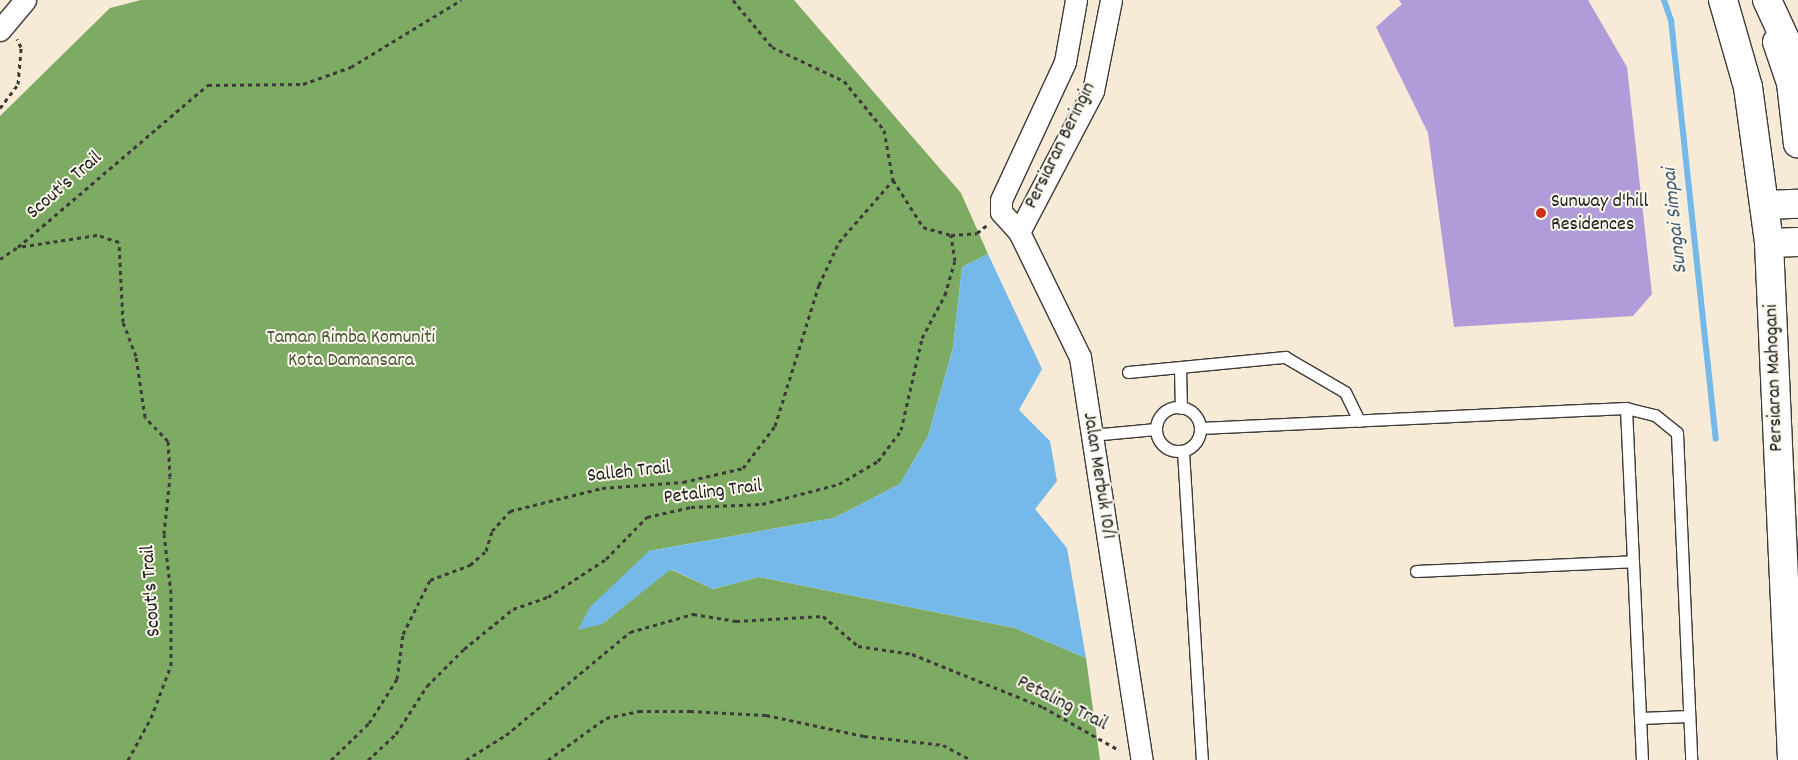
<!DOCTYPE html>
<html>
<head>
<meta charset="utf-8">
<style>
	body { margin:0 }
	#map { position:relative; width:1798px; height:760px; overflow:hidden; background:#f7ebd7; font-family:Dekko,sans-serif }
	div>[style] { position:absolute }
	.forest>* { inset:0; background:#7eab64 }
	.water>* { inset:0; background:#74b9ea }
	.stream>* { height:6px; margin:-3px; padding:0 3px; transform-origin:3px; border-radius:3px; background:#74b9ea }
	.building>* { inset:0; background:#b19cda }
	.path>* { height:3px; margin-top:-1.5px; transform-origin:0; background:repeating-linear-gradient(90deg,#3d3b38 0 4px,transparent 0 8px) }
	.roads { filter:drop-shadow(1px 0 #3d3b38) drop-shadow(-1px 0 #3d3b38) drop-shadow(0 1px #3d3b38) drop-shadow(0 -1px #3d3b38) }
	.service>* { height:11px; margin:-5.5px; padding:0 5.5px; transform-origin:5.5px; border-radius:5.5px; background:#fff }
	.service>.ring { margin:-5.5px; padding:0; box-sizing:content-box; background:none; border:11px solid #fff; border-radius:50% }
	.minor>* { height:21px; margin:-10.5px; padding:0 10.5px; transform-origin:10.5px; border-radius:10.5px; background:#fff }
	.secondary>* { height:28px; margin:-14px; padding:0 14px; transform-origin:14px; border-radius:14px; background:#fff }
	.primary>* { height:28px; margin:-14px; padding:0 14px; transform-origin:14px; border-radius:14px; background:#fff }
	.dots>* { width:14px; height:14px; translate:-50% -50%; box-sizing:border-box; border:2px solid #fbf7ec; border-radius:50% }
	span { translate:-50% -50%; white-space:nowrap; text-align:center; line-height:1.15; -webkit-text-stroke:4px #fbf7ec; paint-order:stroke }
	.street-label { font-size:20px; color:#1c1c1c }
	.poi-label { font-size:20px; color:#1c1c1c }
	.left { translate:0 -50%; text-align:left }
	.park-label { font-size:20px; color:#4a583a }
	.water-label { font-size:21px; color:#3f5b6e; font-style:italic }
</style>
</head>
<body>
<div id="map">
	<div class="forest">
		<div style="clip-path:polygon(141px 0,794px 0,961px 193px,988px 254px,962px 267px,953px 348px,928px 436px,900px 484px,834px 518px,649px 551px,602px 624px,670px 569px,713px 589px,759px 577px,1015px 628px,1086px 658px,1100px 760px,0 760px,0 116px,110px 8px)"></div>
	</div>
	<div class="water">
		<div style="clip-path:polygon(988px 254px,1042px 369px,1019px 410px,1050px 441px,1057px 481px,1035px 509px,1067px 548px,1086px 658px,1015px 628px,759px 577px,713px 589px,671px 569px,602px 624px,578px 630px,590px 607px,649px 551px,834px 518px,900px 484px,928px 436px,953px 348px,962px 267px)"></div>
	</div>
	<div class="stream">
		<div style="left:1664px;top:0;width:21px;rotate:71deg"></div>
		<div style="left:1671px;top:20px;width:421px;rotate:83.9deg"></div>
	</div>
	<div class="building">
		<div style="clip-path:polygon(1399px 0,1588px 0,1627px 67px,1652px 294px,1633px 316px,1454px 327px,1428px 133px,1376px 27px,1402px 4px)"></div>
	</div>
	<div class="path">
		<div style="left:733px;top:0;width:61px;rotate:50.3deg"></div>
		<div style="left:772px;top:47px;width:80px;rotate:25.3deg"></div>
		<div style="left:844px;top:81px;width:63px;rotate:50.8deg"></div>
		<div style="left:884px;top:130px;width:51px;rotate:79.8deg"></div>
		<div style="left:893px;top:180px;width:56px;rotate:57.4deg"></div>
		<div style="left:923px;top:227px;width:29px;rotate:16deg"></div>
		<div style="left:951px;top:235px;width:26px;rotate:-4deg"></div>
		<div style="left:977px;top:233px;width:13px;rotate:-39deg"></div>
		<div style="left:0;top:108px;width:30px;rotate:-53deg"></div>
		<div style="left:18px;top:84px;width:37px;rotate:-85deg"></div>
		<div style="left:21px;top:47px;width:9px;rotate:-117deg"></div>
		<div style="left:0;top:259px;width:22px;rotate:-34deg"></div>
		<div style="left:128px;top:760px;width:48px;rotate:-61.3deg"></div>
		<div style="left:151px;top:718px;width:57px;rotate:-69.3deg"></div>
		<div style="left:171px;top:665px;width:72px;rotate:-90deg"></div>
		<div style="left:171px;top:593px;width:59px;rotate:-96.8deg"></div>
		<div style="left:164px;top:534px;width:57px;rotate:-84deg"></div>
		<div style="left:170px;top:477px;width:36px;rotate:-93deg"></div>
		<div style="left:168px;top:441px;width:33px;rotate:-134deg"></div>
		<div style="left:145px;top:417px;width:62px;rotate:-98.4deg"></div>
		<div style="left:136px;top:356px;width:36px;rotate:-111deg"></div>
		<div style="left:123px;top:322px;width:80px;rotate:-92.9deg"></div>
		<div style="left:119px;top:242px;width:23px;rotate:-162deg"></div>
		<div style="left:97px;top:235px;width:80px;rotate:171.4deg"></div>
		<div style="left:18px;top:247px;width:250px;rotate:-40.5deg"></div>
		<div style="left:208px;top:85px;width:95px;rotate:-0.6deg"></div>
		<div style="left:303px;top:84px;width:51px;rotate:-19.5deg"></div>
		<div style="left:351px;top:67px;width:129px;rotate:-31.3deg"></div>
		<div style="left:331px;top:760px;width:53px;rotate:-44.2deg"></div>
		<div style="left:369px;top:723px;width:52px;rotate:-57.5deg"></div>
		<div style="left:397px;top:679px;width:45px;rotate:-82.4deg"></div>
		<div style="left:403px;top:634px;width:60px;rotate:-63.4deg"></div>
		<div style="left:430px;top:580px;width:43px;rotate:-20.6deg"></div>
		<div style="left:470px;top:565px;width:21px;rotate:-41deg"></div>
		<div style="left:486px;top:551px;width:21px;rotate:-73deg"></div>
		<div style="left:492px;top:531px;width:27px;rotate:-48deg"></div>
		<div style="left:510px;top:511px;width:95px;rotate:-14deg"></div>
		<div style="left:602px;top:488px;width:81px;rotate:-4.2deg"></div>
		<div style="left:683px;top:482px;width:62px;rotate:-13.1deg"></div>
		<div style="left:743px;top:468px;width:53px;rotate:-52.7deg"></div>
		<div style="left:775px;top:426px;width:148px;rotate:-72.7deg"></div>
		<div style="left:819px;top:285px;width:47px;rotate:-65.1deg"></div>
		<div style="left:839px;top:242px;width:82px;rotate:-48.9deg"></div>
		<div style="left:368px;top:760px;width:38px;rotate:-43deg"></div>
		<div style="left:396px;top:734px;width:57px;rotate:-57.1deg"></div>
		<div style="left:427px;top:686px;width:52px;rotate:-45deg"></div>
		<div style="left:464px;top:649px;width:63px;rotate:-39.2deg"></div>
		<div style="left:513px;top:609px;width:37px;rotate:-19deg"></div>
		<div style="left:548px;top:597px;width:69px;rotate:-33.2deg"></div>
		<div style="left:606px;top:559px;width:59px;rotate:-45.7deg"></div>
		<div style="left:647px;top:517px;width:45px;rotate:-12.8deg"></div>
		<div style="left:691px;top:507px;width:71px;rotate:-2.4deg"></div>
		<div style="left:762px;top:504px;width:80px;rotate:-14.6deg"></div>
		<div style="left:839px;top:484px;width:45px;rotate:-30.5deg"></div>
		<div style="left:878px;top:461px;width:39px;rotate:-53deg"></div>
		<div style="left:901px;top:430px;width:94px;rotate:-77.1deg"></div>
		<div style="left:922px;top:338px;width:49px;rotate:-61.9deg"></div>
		<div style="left:945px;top:295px;width:35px;rotate:-74deg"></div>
		<div style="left:955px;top:261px;width:26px;rotate:-99deg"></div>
		<div style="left:466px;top:760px;width:47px;rotate:-32deg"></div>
		<div style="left:506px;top:735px;width:161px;rotate:-39.7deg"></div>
		<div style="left:630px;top:632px;width:66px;rotate:-15.9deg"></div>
		<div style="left:693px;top:614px;width:44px;rotate:9.2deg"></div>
		<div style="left:736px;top:621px;width:87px;rotate:-3.3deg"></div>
		<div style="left:823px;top:616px;width:46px;rotate:40.6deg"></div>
		<div style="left:858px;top:646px;width:55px;rotate:8.4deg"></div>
		<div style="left:912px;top:654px;width:141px;rotate:22deg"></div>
		<div style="left:1043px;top:707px;width:87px;rotate:29.5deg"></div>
		<div style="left:548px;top:760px;width:72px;rotate:-35.9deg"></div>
		<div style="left:606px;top:718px;width:34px;rotate:-12deg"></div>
		<div style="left:639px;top:711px;width:51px"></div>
		<div style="left:690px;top:711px;width:76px;rotate:3deg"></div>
		<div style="left:766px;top:715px;width:100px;rotate:12.1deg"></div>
		<div style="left:864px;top:736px;width:80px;rotate:6.5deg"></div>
		<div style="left:943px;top:745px;width:32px;rotate:28deg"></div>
	</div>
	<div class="roads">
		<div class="service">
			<div style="left:1180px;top:368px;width:40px;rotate:88.6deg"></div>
			<div style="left:1128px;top:372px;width:158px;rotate:-5.5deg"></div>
			<div style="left:1285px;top:357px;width:69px;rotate:30.3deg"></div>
			<div style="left:1345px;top:392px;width:32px;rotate:64deg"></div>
			<div class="ring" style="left:1156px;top:407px;width:33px;height:33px"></div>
			<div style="left:1626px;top:408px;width:352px;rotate:87.4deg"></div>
			<div style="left:1200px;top:428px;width:426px;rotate:-2.7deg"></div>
			<div style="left:1626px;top:408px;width:30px;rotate:14deg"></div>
			<div style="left:1655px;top:415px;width:28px;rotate:39deg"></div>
			<div style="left:1677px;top:433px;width:327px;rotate:87.5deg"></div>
			<div style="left:1091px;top:435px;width:65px;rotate:-5.3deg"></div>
			<div style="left:1183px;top:451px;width:310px;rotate:86.5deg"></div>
			<div style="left:1416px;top:571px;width:217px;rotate:-2.6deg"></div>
			<div style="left:1640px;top:718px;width:49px;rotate:-2.3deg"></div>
		</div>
		<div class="minor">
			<div style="left:1076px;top:0;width:63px;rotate:100.1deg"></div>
			<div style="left:1065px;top:62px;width:152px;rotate:114.9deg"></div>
			<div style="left:1001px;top:200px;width:12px;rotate:90deg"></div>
			<div style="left:1001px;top:212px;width:27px;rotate:48deg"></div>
			<div style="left:1019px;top:232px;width:139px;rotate:64deg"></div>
			<div style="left:1080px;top:357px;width:408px;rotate:81.3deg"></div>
			<div style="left:0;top:30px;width:39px;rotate:-50deg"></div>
			<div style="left:1019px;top:232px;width:159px;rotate:-62.3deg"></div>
			<div style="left:1093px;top:91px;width:93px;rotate:-78.8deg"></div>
		</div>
		<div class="secondary">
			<div style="left:1723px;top:0;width:91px;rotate:74deg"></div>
			<div style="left:1748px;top:87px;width:157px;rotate:82.3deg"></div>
			<div style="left:1769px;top:243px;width:518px;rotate:87.45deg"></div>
			<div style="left:1777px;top:42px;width:43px;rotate:71.1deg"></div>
			<div style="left:1791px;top:83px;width:61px;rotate:83.5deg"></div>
		</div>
		<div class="primary">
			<div style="left:1767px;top:0;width:74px;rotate:65.2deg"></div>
			<div style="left:1765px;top:205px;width:33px;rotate:-2deg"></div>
			<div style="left:1769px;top:243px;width:29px;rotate:-2deg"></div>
		</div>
	</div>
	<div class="dots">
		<div style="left:1541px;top:213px;background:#c8321e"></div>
	</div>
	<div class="street-label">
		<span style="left:1061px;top:146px;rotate:-64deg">Persiaran Beringin</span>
		<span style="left:65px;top:186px;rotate:-41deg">Scout's Trail</span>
		<span style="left:1775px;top:378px;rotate:-92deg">Persiaran Mahogani</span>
		<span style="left:629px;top:473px;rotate:-6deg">Salleh Trail</span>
		<span style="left:1098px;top:476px;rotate:81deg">Jalan Merbuk 10/1</span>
		<span style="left:713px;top:493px;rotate:-7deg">Petaling Trail</span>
		<span style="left:152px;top:591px;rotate:-94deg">Scout's Trail</span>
		<span style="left:1062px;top:704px;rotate:27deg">Petaling Trail</span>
	</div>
	<div class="poi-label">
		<span class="left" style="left:1551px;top:214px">Sunway d'hill<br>Residences</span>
	</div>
	<div class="park-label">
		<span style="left:351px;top:350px">Taman Rimba Komuniti<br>Kota Damansara</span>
	</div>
	<div class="water-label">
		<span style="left:1676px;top:221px;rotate:-96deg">Sungai Simpai</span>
	</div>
</div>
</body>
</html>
